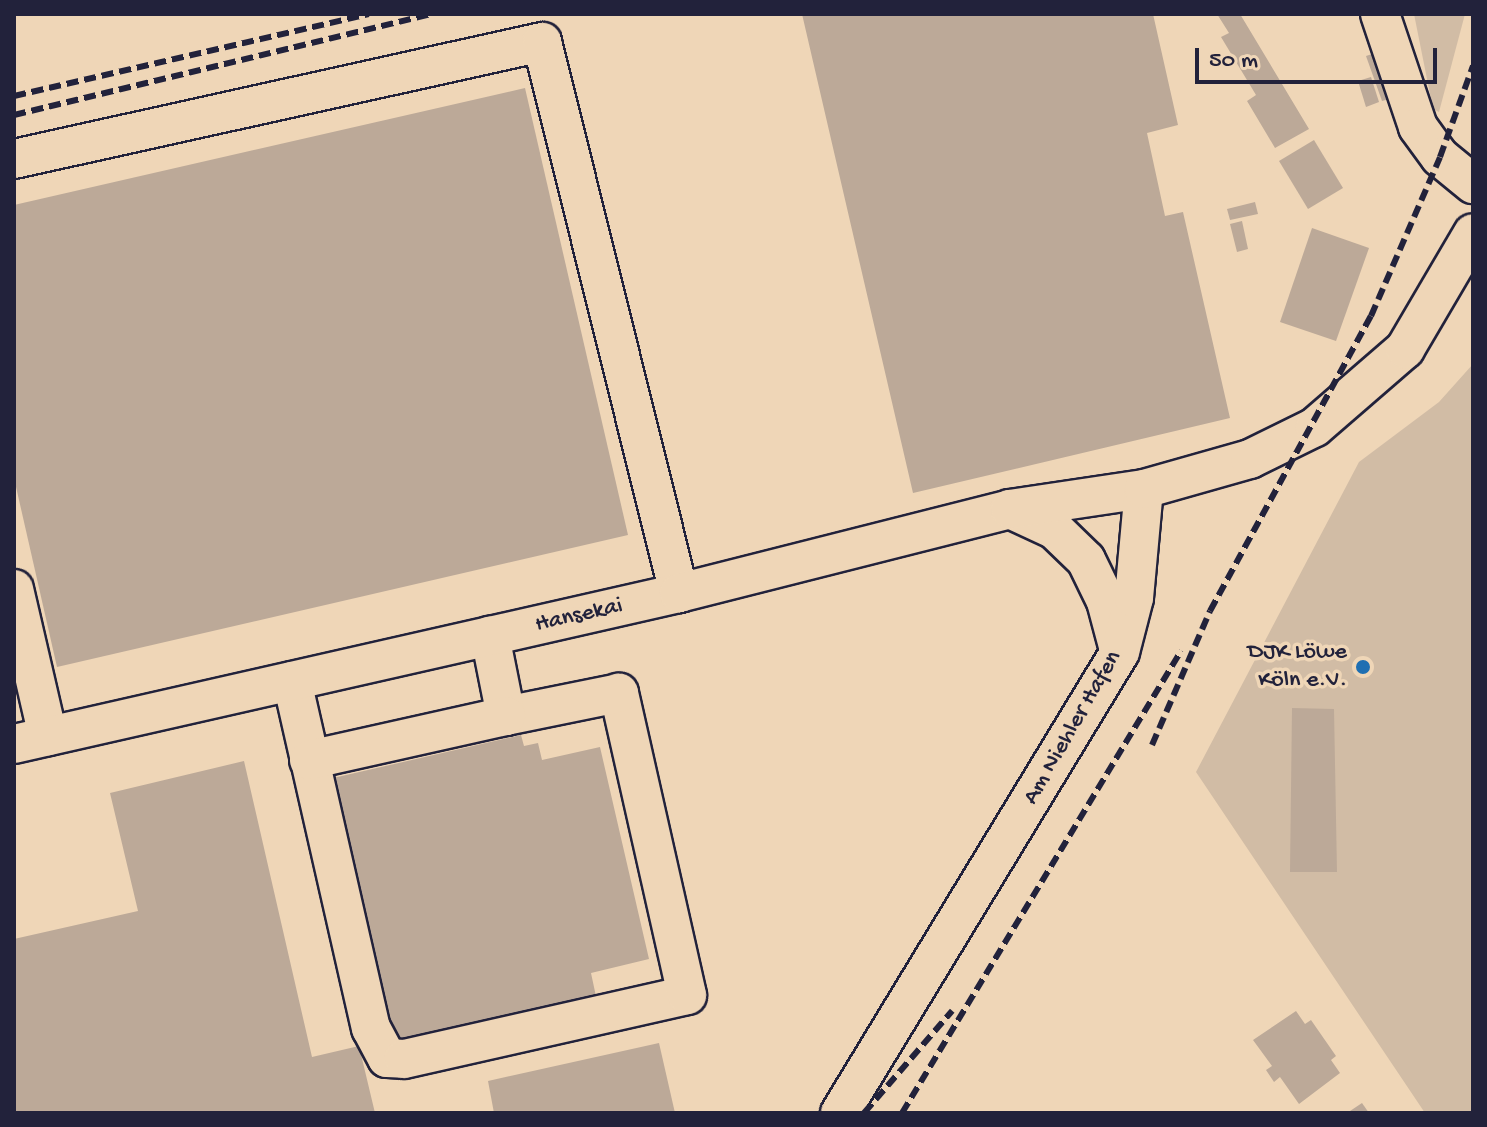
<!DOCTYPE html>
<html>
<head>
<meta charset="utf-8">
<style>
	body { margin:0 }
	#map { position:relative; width:1487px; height:1127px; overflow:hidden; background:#efd6b7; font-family:"Gochi Hand",sans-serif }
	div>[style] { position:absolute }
	.green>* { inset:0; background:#d1bca5 }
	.building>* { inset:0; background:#bca998 }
	.roads { filter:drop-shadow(2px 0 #22223b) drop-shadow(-2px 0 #22223b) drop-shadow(0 2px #22223b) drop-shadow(0 -2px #22223b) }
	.minor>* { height:38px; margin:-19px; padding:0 19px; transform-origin:19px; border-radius:19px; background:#efd6b7 }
	.rail>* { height:6px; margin-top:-3px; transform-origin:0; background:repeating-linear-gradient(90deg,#22223b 0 12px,transparent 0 18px) }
	.dots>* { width:22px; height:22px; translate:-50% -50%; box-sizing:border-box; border:4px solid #efd6b7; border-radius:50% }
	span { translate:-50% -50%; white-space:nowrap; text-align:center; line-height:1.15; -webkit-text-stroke:7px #efd6b7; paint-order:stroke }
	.street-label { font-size:24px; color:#22223b }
	.poi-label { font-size:24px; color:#22223b }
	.right { translate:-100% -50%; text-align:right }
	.frame { position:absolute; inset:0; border:16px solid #22223b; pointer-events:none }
	.scale { position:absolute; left:1195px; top:48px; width:242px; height:36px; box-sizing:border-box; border:4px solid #22223b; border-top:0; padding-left:10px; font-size:24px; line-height:28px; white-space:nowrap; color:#22223b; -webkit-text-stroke:6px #efd6b7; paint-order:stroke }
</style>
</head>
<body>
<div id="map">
	<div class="green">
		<div style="clip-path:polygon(1414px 14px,1465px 14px,1439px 112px,1433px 109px)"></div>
		<div style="clip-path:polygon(1473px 364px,1473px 1113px,1425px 1113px,1196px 772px,1359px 462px,1439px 402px)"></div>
	</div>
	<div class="building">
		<div style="clip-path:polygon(802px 14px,1153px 14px,1178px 125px,1147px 133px,1165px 216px,1183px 212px,1230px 418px,913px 493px)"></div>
		<div style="clip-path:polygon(1217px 14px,1240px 14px,1309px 129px,1275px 148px,1247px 101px,1256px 95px,1221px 37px,1229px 33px)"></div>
		<div style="clip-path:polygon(1378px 52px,1393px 98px,1382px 101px,1366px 56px)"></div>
		<div style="clip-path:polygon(1371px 77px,1379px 102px,1366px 107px,1358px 81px)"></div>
		<div style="clip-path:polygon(525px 88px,628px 535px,57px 667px,14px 478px,14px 205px)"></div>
		<div style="clip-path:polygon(1314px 140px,1343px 188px,1308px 209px,1279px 161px)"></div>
		<div style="clip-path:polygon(1255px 202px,1258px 214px,1230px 220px,1227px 209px)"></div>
		<div style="clip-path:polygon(1242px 221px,1248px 249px,1237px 252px,1230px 224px)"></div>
		<div style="clip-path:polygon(1312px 228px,1369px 248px,1336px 341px,1280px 322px)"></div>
		<div style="clip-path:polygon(1292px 708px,1334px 709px,1337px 872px,1290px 872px)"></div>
		<div style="clip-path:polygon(521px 735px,524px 746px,538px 743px,542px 760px,600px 747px,649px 959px,591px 973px,597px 1001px,385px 1050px,333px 778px)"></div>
		<div style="clip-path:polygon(244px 761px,312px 1057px,359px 1046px,375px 1113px,14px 1113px,14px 939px,138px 911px,110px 793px)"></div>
		<div style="clip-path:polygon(1296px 1011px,1305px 1024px,1311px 1020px,1336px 1056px,1331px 1060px,1340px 1073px,1299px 1104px,1280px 1077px,1274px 1082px,1266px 1070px,1272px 1066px,1253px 1040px)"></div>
		<div style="clip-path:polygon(659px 1043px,675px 1113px,494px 1113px,488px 1081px)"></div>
		<div style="clip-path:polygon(1362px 1103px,1369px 1113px,1347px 1113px)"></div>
	</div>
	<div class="roads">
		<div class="minor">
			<div style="left:1380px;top:14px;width:119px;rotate:71.4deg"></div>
			<div style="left:1418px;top:127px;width:37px;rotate:54deg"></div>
			<div style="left:1440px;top:157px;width:43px;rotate:39.3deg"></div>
			<div style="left:14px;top:159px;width:541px;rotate:-12.49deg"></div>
			<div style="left:542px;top:42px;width:568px;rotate:76.04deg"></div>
			<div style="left:1010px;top:509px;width:50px;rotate:25deg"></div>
			<div style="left:1055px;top:530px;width:43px;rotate:44.1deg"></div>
			<div style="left:1086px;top:560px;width:46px;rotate:64deg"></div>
			<div style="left:1106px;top:601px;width:51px;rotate:75.1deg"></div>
			<div style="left:14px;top:589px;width:151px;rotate:77deg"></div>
			<div style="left:292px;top:681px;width:356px;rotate:77.2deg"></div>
			<div style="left:371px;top:1028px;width:34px;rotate:62deg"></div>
			<div style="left:387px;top:1058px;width:17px;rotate:3deg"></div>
			<div style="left:404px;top:1059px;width:290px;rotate:-12.7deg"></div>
			<div style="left:687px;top:995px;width:310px;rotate:-102.7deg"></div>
			<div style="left:619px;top:693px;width:115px;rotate:168.5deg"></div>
			<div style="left:506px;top:716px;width:82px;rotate:-101.3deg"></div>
			<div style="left:14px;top:744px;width:682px;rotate:-12.79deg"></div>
			<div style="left:679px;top:593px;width:341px;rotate:-14.2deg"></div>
			<div style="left:1010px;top:509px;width:135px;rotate:-8.5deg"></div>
			<div style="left:309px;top:760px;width:202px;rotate:-12.6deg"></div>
			<div style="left:840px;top:1113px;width:539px;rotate:-58.73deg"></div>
			<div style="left:1120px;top:652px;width:56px;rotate:-75.5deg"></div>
			<div style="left:1134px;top:598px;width:109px;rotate:-84.8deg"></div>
			<div style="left:1144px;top:489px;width:110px;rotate:-15.8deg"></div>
			<div style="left:1250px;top:459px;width:72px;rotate:-26.2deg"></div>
			<div style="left:1315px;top:427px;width:119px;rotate:-40.9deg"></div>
			<div style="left:1405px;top:349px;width:134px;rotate:-59.6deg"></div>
		</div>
	</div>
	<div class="rail">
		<div style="left:14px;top:96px;width:364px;rotate:-13deg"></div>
		<div style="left:14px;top:115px;width:431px;rotate:-13.6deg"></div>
		<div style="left:1152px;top:745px;width:146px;rotate:-66.6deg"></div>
		<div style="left:1210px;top:611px;width:336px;rotate:-61.4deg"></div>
		<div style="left:1371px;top:316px;width:173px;rotate:-66.5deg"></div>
		<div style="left:1440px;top:157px;width:97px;rotate:-70.1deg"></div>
		<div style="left:864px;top:1113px;width:135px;rotate:-49.2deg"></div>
		<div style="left:902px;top:1113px;width:540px;rotate:-58.87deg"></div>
	</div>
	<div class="dots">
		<div style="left:1363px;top:667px;background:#1f6fb2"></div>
	</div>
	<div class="street-label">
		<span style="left:579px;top:616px;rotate:-13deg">Hansekai</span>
		<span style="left:1073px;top:728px;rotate:-60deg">Am Niehler Hafen</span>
	</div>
	<div class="poi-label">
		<span class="right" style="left:1347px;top:667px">DJK Löwe<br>Köln e.V.</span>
	</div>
	<div class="frame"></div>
	<div class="scale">50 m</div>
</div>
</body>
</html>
